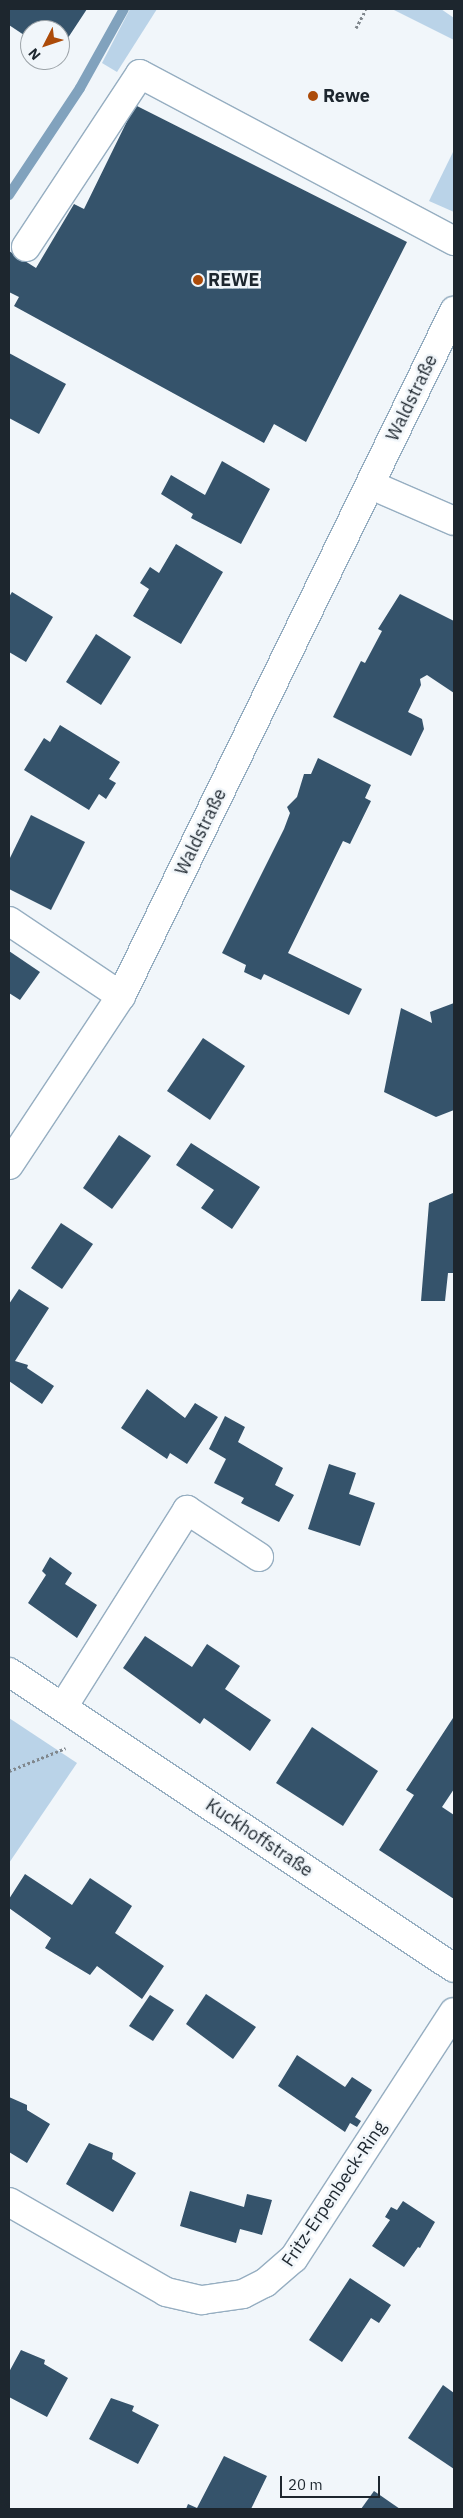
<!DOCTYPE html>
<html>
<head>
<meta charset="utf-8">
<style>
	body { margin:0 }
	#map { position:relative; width:463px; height:2518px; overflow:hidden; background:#f1f6fa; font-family:"IBM Plex Sans",sans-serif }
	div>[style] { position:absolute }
	.green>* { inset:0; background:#bad3e8 }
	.stream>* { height:10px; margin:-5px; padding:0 5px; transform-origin:5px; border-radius:5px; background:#81a2bd }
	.building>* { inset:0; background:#35536b }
	.path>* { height:3px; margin-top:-1.5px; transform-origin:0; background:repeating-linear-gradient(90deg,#80878d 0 2.5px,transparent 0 5px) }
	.roads { filter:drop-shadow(1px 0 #96aec1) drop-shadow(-1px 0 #96aec1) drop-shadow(0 1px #96aec1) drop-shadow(0 -1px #96aec1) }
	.minor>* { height:28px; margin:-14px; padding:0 14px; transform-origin:14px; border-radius:14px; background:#fff }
	.dots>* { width:14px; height:14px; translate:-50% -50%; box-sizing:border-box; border:2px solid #f1f6fa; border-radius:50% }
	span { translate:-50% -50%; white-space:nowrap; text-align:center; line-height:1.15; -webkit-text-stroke:5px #f1f6fa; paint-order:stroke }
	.poi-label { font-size:18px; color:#1d262e; font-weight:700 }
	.left { translate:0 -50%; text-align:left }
	.street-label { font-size:18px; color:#1d262e }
	.frame { position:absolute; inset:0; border:10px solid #1d262e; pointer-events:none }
	.north { position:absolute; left:20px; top:20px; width:50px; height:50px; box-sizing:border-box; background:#f1f6fa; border:1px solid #9ca3a8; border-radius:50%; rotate:229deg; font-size:14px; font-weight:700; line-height:20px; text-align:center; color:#1d262e }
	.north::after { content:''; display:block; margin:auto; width:18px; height:22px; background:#ac4b09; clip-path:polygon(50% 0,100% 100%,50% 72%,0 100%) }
	.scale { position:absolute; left:280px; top:2476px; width:100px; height:22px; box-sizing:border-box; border:2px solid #1d262e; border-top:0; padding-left:6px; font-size:15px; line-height:18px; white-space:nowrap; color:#1d262e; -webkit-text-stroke:4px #f1f6fa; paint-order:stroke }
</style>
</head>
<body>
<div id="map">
	<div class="green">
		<div style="clip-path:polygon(130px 9px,157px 9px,117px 72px,102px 63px)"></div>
		<div style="clip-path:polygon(392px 9px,441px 9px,454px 18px,454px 40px)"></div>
		<div style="clip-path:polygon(454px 150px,454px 212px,429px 201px)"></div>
		<div style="clip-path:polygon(9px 1718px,77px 1763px,9px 1863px)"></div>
	</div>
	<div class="stream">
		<div style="left:9px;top:195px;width:128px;rotate:-56.4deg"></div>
		<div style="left:80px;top:88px;width:90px;rotate:-60.9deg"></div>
	</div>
	<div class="building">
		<div style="clip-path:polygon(9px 9px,87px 9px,60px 50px,60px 30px,30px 30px,30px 39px,9px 25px)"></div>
		<div style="clip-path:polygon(135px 105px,407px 242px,306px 442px,274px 424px,264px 443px,14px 306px,19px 297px,9px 292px,9px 251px,36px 268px,74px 204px,84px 209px)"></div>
		<div style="clip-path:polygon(9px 353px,66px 384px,39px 434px,9px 418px)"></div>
		<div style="clip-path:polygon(222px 461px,270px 489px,241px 544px,191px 518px,193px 514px,161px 494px,171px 475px,205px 495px)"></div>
		<div style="clip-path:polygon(176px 544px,223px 572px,181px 644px,133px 616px,149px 589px,140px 583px,150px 567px,159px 573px)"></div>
		<div style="clip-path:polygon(12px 592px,53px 617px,26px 662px,9px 652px,9px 597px)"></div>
		<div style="clip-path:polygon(400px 594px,454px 621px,454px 693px,427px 675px,420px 679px,421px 685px,408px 712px,422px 719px,424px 729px,411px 756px,333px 717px,361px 661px,365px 663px,382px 631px,378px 629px)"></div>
		<div style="clip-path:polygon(96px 634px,131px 657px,101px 705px,66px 682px)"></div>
		<div style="clip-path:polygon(60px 725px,120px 762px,109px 779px,116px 783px,106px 799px,99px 794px,89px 810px,24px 770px,44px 738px,50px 742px)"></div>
		<div style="clip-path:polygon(318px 758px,371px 785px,365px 798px,371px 801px,350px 844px,343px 841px,288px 953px,362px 989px,349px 1015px,264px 974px,261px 980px,244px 972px,246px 965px,222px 953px,284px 829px,290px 813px,287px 807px,297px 797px,304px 774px,311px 774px)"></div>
		<div style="clip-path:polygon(31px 815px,85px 842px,51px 910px,9px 889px,9px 860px)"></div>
		<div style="clip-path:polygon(9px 951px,40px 972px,20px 1000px,9px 993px)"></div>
		<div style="clip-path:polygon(454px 1003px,454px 1110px,436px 1117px,384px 1092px,401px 1008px,432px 1023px,430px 1012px)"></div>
		<div style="clip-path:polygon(203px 1038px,245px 1066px,210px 1120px,167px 1091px)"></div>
		<div style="clip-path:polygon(119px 1135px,151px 1156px,112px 1209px,83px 1188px)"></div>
		<div style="clip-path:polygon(191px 1143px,260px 1187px,232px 1229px,201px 1208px,214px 1190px,176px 1165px)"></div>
		<div style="clip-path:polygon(453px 1193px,454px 1273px,448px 1273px,445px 1301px,421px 1301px,429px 1203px)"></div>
		<div style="clip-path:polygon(61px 1223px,93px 1244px,62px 1289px,31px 1268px)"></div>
		<div style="clip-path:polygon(19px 1289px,49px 1308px,15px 1361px,28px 1365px,27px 1368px,54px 1386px,42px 1404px,9px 1381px,9px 1304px)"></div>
		<div style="clip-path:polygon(147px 1389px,185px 1418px,195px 1403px,218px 1417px,187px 1464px,170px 1453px,167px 1459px,121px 1428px)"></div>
		<div style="clip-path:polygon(225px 1416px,245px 1427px,238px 1442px,283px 1468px,275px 1485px,294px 1495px,279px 1522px,241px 1503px,244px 1498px,214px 1483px,226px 1459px,209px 1449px)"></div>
		<div style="clip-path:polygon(329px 1464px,356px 1473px,349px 1494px,375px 1503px,360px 1546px,308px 1529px)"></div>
		<div style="clip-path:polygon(50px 1557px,72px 1573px,65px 1584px,97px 1605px,77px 1638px,28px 1603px,46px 1575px,42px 1571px)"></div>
		<div style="clip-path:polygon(145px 1636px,192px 1667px,207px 1644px,240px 1666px,225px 1689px,271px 1720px,250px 1751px,204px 1718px,200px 1724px,123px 1668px)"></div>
		<div style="clip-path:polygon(453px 1718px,454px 1789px,442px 1807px,454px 1815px,454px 1899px,379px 1850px,414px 1795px,406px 1790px)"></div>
		<div style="clip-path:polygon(312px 1727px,378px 1771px,343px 1826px,276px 1783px)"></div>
		<div style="clip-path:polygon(25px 1874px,72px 1905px,90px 1878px,132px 1906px,115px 1933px,164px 1966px,142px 1999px,97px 1966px,90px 1975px,45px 1948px,51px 1938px,9px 1908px,9px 1899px)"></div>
		<div style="clip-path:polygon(206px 1994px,256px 2027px,233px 2059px,186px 2024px)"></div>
		<div style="clip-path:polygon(150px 1995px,174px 2010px,153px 2041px,129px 2026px)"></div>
		<div style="clip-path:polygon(297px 2055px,345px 2087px,352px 2077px,372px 2090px,355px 2117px,361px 2121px,357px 2127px,350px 2123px,345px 2132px,278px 2086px)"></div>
		<div style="clip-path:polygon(9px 2097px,27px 2105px,27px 2110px,50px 2124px,27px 2163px,9px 2152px)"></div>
		<div style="clip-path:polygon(89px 2143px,113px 2153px,112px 2159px,136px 2173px,113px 2212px,66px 2184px)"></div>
		<div style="clip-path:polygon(190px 2191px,244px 2207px,247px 2194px,272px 2200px,262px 2235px,240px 2229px,236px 2243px,180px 2226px)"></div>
		<div style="clip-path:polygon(403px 2201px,435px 2222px,420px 2248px,418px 2247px,404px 2267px,372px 2246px,390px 2220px,385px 2217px,391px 2207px,397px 2210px)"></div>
		<div style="clip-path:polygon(350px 2278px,391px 2305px,379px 2323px,371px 2318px,342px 2362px,309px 2340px)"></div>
		<div style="clip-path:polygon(21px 2350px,45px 2360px,44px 2364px,68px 2378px,47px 2417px,9px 2397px,9px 2372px)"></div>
		<div style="clip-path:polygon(443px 2385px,454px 2393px,454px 2469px,408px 2438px)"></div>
		<div style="clip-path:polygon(111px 2398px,134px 2406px,132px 2411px,159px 2425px,138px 2464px,89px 2439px)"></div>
		<div style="clip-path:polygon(224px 2456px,267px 2476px,251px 2509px,186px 2509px,188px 2504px,197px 2508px)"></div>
		<div style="clip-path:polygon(374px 2491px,400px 2509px,361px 2509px)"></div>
	</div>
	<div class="path">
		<div style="left:356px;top:28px;width:21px;rotate:-62deg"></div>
		<div style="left:9px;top:1771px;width:61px;rotate:-22deg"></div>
	</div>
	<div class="roads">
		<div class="minor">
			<div style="left:26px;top:247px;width:207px;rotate:-56.6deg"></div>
			<div style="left:140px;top:74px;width:356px;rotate:28deg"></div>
			<div style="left:371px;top:485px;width:90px;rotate:23.4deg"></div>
			<div style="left:9px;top:921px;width:135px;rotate:33.8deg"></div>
			<div style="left:9px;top:1165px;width:203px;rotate:-56.5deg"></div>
			<div style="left:121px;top:996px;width:762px;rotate:-64.07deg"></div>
			<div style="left:9px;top:1672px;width:534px;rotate:33.63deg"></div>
			<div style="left:63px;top:1707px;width:233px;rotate:-57.8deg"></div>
			<div style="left:187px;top:1510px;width:86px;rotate:33.1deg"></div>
			<div style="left:9px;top:2202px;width:181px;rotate:29.8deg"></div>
			<div style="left:166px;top:2292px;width:37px;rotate:13deg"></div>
			<div style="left:202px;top:2300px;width:41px;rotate:-8.3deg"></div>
			<div style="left:243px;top:2294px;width:25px;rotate:-27deg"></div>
			<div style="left:265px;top:2283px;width:38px;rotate:-41deg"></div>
			<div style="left:294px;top:2258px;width:293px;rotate:-57deg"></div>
		</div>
	</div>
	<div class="dots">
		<div style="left:313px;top:96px;background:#ac4b09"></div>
		<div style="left:198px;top:280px;background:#ac4b09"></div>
	</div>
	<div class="poi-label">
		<span class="left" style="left:323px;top:96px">Rewe</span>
		<span class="left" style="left:208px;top:280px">REWE</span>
	</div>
	<div class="street-label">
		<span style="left:412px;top:398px;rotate:-64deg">Waldstraße</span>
		<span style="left:201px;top:832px;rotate:-64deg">Waldstraße</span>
		<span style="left:259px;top:1838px;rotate:34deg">Kuckhoffstraße</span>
		<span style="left:334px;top:2194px;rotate:-56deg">Fritz-Erpenbeck-Ring</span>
	</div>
	<div class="frame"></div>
	<div class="north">N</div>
	<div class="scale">20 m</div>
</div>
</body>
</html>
